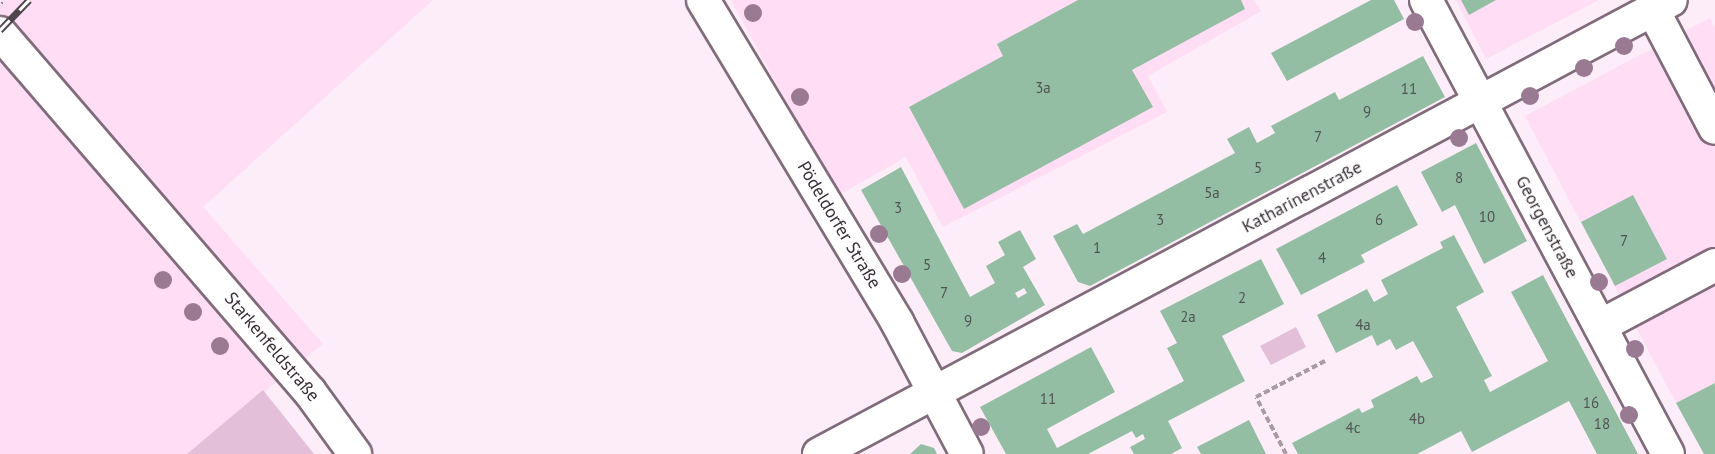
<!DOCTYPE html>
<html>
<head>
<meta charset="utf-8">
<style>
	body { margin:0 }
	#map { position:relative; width:1715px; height:454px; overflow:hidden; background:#fcedf8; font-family:"PT Sans",sans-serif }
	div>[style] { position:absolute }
	.built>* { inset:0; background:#feddf5 }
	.green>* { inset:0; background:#e3bfd9 }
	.building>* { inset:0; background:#94bea4 }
	.path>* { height:4px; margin-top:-2px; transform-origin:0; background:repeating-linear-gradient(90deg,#a89ba4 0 6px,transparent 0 9px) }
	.roads { filter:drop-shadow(2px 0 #816b7b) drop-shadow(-2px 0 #816b7b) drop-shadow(0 2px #816b7b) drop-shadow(0 -2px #816b7b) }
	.minor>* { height:32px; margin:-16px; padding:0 16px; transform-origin:16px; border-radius:16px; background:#fff }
	.rail>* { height:7px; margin-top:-3.5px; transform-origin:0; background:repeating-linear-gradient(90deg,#fff 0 14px,#4f464d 0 28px); box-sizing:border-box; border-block:2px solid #4f464d }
	.trees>* { width:18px; height:18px; margin:-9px; border-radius:50%; background:#9a7993 }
	span { translate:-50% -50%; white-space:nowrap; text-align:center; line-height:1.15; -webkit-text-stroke:6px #fff; paint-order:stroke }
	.number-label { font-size:15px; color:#505452 }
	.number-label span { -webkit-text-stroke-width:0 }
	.street-label { font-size:18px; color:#393037 }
</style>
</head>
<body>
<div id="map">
	<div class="built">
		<div style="clip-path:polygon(0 0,433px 0,203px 207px,323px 344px,187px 454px,0 454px)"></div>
		<div style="clip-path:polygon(731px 0,1254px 0,1261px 11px,1148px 76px,1167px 112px,943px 227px,906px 157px,837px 196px)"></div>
		<div style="clip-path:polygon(1456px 0,1599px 0,1486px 59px)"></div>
		<div style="clip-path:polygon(1710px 18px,1715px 28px,1715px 383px,1676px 403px,1525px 116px)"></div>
	</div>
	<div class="green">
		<div style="clip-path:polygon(1296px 327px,1306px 347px,1271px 365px,1260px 346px)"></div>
		<div style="clip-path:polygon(263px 390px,314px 454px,187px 454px)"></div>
	</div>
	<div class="building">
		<div style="clip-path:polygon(1078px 0,1241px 0,1245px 9px,1132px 70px,1153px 107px,964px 209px,909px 107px,1003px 56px,997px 44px)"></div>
		<div style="clip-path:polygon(1371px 0,1394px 0,1404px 19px,1287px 81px,1271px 53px)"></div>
		<div style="clip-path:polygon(1461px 0,1496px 0,1469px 15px)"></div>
		<div style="clip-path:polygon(1423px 56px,1445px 97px,1090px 286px,1078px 282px,1053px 236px,1077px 224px,1083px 234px,1235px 153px,1227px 139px,1249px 127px,1257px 143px,1275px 133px,1271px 126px,1335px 92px,1339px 100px)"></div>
		<div style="clip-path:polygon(1476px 143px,1527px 241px,1484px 264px,1455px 205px,1442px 212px,1421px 172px)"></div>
		<div style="clip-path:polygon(evenodd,901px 167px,970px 297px,995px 283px,986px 266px,1005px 255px,998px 242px,1020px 230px,1036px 259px,1023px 267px,1045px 305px,962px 353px,952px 351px,861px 190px,901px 167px,1024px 288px,1027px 293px,1018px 298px,1015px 293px,1024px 288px)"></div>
		<div style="clip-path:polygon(1397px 185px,1418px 225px,1361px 255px,1365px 262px,1301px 295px,1276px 249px)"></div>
		<div style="clip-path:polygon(1633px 195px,1667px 259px,1615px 286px,1581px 222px)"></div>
		<div style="clip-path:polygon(1454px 235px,1484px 292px,1456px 307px,1492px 376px,1484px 380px,1490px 392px,1548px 361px,1511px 292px,1543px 275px,1638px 454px,1597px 454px,1569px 401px,1472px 452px,1461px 431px,1417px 454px,1298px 454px,1292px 443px,1359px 408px,1362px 413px,1374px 407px,1371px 400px,1417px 376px,1421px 383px,1433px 377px,1413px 341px,1396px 350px,1390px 339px,1377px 346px,1372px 335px,1336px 353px,1317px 315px,1367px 289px,1374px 302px,1388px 294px,1381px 280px,1443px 248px,1440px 242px)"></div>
		<div style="clip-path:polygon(1261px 259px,1284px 304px,1222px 336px,1245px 381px,1168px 421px,1182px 448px,1171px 454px,1134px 454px,1130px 447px,1145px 439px,1143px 434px,1136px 438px,1132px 431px,1088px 454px,1006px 454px,980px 407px,1091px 347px,1115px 392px,1047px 429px,1057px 448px,1184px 381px,1167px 348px,1177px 343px,1160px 311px)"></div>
		<div style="clip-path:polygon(1715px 383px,1715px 454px,1704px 454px,1676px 403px)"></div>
		<div style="clip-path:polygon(1249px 420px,1266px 454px,1201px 454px,1197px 447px)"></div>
		<div style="clip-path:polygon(921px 444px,934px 448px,937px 454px,910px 454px)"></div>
	</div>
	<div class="path">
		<div style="left:1286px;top:454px;width:64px;rotate:-117.8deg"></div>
		<div style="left:1256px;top:397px;width:78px;rotate:-27.6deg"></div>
	</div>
	<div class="roads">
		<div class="minor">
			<div style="left:703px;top:0;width:376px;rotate:58.9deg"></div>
			<div style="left:897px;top:322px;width:149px;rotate:62.1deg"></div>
			<div style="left:1426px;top:0;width:514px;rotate:61.94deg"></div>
			<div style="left:1653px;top:10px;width:133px;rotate:62.3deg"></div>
			<div style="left:0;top:33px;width:474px;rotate:49.2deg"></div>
			<div style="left:310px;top:392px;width:77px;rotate:54deg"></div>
			<div style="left:1600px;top:326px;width:130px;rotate:-27.9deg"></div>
			<div style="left:819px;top:454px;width:965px;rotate:-28.05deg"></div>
		</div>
	</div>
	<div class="rail">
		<div style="left:0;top:1px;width:1px;rotate:-45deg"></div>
		<div style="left:0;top:30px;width:42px;rotate:-46deg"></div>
	</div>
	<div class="trees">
		<div style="left:753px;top:13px"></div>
		<div style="left:1415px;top:22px"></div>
		<div style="left:1624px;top:46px"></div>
		<div style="left:1584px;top:68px"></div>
		<div style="left:1530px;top:96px"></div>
		<div style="left:800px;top:97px"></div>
		<div style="left:1459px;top:138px"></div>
		<div style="left:879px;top:234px"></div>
		<div style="left:902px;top:274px"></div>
		<div style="left:163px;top:280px"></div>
		<div style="left:1599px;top:282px"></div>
		<div style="left:193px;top:312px"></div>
		<div style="left:220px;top:346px"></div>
		<div style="left:1635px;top:349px"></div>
		<div style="left:1629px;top:415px"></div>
		<div style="left:981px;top:427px"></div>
	</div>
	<div class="number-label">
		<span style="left:1043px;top:88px">3a</span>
		<span style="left:1409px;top:89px">11</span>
		<span style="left:1367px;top:112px">9</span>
		<span style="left:1318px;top:137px">7</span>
		<span style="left:1258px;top:168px">5</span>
		<span style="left:1459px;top:178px">8</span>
		<span style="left:1212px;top:193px">5a</span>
		<span style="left:898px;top:208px">3</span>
		<span style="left:1487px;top:217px">10</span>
		<span style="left:1160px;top:220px">3</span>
		<span style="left:1379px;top:220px">6</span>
		<span style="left:1624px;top:241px">7</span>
		<span style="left:1097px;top:248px">1</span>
		<span style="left:1322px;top:258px">4</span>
		<span style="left:927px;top:265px">5</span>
		<span style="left:944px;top:293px">7</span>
		<span style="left:1242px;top:298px">2</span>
		<span style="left:1188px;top:317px">2a</span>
		<span style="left:968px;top:321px">9</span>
		<span style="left:1363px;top:325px">4a</span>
		<span style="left:1048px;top:399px">11</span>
		<span style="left:1591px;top:403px">16</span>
		<span style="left:1417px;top:419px">4b</span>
		<span style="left:1602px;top:424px">18</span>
		<span style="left:1353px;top:428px">4c</span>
	</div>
	<div class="street-label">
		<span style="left:1302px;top:197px;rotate:-28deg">Katharinenstraße</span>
		<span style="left:839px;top:225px;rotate:59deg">Pödeldorfer Straße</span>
		<span style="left:1547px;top:227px;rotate:62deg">Georgenstraße</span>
		<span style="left:272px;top:347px;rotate:50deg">Starkenfeldstraße</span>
	</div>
</div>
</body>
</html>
